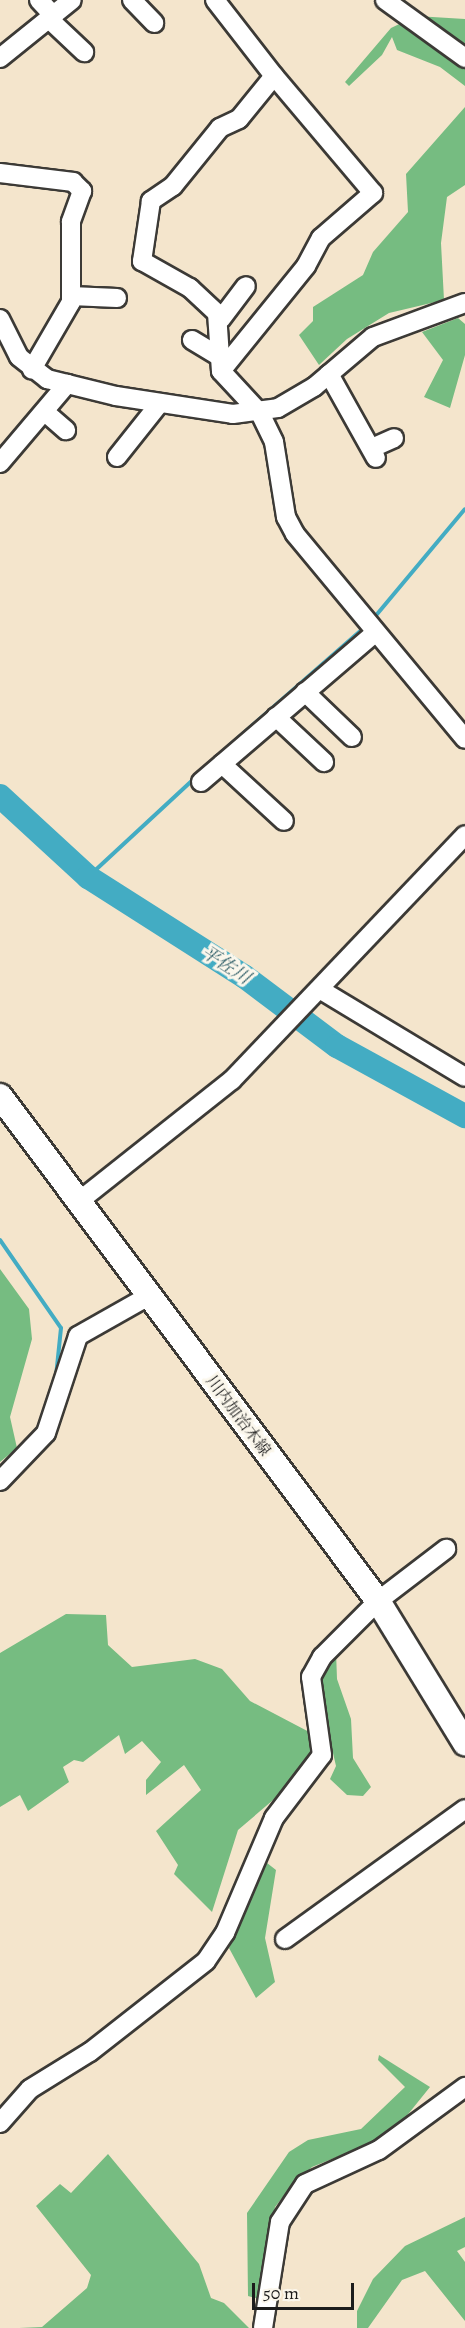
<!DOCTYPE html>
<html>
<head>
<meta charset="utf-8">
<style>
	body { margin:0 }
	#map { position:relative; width:465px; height:2328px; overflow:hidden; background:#f4e5cc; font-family:Alegreya,"Noto Serif JP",serif }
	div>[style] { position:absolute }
	.forest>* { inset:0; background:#76bc81 }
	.stream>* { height:4px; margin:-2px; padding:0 2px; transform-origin:2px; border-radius:2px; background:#43acc3 }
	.river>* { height:24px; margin:-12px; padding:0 12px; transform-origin:12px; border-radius:12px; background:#43acc3 }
	.roads { filter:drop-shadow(2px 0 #3c3a36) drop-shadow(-2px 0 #3c3a36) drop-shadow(0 2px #3c3a36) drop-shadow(0 -2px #3c3a36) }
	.minor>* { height:18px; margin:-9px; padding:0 9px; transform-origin:9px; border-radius:9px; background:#fff }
	.major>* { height:24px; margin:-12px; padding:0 12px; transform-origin:12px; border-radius:12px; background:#fff }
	span { translate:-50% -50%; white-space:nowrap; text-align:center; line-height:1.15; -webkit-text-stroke:6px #fbf7ec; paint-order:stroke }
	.street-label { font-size:16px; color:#1c1c1c }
	.water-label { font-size:18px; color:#2e5d67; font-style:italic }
	.scale { position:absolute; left:252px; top:2283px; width:102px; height:27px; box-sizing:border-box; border:3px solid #1c1c1c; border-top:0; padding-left:8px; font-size:18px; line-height:21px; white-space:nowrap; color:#1c1c1c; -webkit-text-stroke:4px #fbf7ec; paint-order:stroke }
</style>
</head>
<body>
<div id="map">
	<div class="forest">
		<div style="clip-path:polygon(416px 16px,465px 19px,465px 86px,440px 67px,397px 50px,392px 37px,382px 55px,349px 86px,345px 82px,391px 28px)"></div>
		<div style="clip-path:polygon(465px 107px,465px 185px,447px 197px,441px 243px,444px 300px,389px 313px,347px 339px,319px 365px,299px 335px,313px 321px,313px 307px,363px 275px,373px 252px,408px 212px,406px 174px)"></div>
		<div style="clip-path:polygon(458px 318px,465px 324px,465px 355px,450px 408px,424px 397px,443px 360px,422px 332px)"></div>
		<div style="clip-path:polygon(0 1269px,29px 1309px,32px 1339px,10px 1417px,17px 1448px,0 1462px)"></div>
		<div style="clip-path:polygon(66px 1614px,106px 1615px,108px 1645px,132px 1667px,195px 1659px,222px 1669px,250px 1701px,313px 1734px,316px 1755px,306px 1772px,238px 1830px,212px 1912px,174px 1874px,178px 1865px,156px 1831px,201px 1790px,184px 1765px,146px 1795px,146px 1780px,161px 1762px,142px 1741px,125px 1754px,119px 1735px,83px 1762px,74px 1760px,63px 1767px,69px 1782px,28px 1811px,20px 1795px,0 1807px,0 1653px)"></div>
		<div style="clip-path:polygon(336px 1651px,337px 1679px,351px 1719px,353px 1758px,371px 1787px,363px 1796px,347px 1795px,330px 1779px,336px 1766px,321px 1701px,323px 1674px)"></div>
		<div style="clip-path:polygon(267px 1863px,276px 1870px,265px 1938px,275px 1982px,256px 1998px,229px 1948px)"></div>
		<div style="clip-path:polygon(379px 2055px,430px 2087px,405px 2118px,374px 2142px,312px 2167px,290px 2188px,275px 2207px,263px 2300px,248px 2296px,247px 2213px,289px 2152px,308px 2140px,361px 2129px,405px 2087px,378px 2060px)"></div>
		<div style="clip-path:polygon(108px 2154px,199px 2264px,211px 2298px,224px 2303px,249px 2328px,19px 2328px,42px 2327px,87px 2288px,91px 2275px,36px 2206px,60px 2184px,71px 2193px)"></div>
		<div style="clip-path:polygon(465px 2217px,465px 2247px,457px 2251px,465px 2262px,465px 2321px,425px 2271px,402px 2280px,368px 2328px,357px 2328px,357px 2311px,373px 2279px,405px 2246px)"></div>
	</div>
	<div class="stream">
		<div style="left:373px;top:619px;width:143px;rotate:-50.1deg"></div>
		<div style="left:222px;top:752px;width:191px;rotate:-41.2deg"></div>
		<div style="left:88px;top:877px;width:146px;rotate:-42.8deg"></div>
		<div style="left:0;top:1240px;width:107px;rotate:55.3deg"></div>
		<div style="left:61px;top:1328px;width:48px;rotate:95.9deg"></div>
	</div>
	<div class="river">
		<div style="left:0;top:796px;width:120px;rotate:42.6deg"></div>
		<div style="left:88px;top:877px;width:186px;rotate:32.5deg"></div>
		<div style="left:245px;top:977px;width:115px;rotate:36.9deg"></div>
		<div style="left:337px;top:1046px;width:146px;rotate:28.7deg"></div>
	</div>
	<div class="roads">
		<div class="minor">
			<div style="left:39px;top:0;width:22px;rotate:47deg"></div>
			<div style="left:132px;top:0;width:32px;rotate:46deg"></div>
			<div style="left:215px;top:0;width:96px;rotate:52.2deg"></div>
			<div style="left:274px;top:76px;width:55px;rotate:129.1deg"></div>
			<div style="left:239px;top:119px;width:21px;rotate:155deg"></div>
			<div style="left:220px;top:128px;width:75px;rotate:129deg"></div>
			<div style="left:173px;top:186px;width:27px;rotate:146deg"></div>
			<div style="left:151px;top:201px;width:61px;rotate:98.5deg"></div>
			<div style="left:142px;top:261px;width:55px;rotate:29.4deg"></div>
			<div style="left:190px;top:288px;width:37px;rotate:43deg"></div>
			<div style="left:217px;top:313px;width:58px;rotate:86.1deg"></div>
			<div style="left:221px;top:371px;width:57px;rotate:47.1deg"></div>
			<div style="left:260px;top:413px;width:32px;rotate:64deg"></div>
			<div style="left:274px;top:442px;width:76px;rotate:80.9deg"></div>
			<div style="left:286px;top:517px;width:19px;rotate:62deg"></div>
			<div style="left:295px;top:534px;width:266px;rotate:50.3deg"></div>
			<div style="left:385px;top:0;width:99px;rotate:35.9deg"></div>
			<div style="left:50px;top:20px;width:47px;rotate:43.3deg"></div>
			<div style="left:0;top:58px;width:92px;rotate:-38.9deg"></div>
			<div style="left:0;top:173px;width:74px;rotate:7deg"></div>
			<div style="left:73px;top:182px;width:13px;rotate:45deg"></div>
			<div style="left:82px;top:191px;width:33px;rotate:110deg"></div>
			<div style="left:71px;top:222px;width:80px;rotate:90deg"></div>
			<div style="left:71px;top:302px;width:78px;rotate:120.2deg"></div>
			<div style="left:71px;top:296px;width:46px;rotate:2.5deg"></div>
			<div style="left:0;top:319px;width:42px;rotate:63.4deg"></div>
			<div style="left:19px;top:357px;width:36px;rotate:38deg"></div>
			<div style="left:47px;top:379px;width:71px;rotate:13.8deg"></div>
			<div style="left:116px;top:396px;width:118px;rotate:8.7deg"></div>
			<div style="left:233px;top:414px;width:45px;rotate:-7.6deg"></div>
			<div style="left:278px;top:408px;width:42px;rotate:-30.3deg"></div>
			<div style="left:314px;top:387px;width:77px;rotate:-40.3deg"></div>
			<div style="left:373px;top:337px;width:98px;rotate:-20.3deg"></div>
			<div style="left:221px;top:319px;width:41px;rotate:-52.9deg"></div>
			<div style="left:192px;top:340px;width:29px;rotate:31deg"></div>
			<div style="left:221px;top:371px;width:135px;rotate:-51deg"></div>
			<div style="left:306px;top:266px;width:32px;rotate:-62deg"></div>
			<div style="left:321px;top:238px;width:69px;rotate:-40.9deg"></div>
			<div style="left:373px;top:193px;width:153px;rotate:-130.2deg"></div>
			<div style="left:329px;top:374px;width:96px;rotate:60.8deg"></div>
			<div style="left:45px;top:412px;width:28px;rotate:41deg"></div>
			<div style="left:372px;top:448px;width:24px;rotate:-24deg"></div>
			<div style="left:117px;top:457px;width:69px;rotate:-51.5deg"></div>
			<div style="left:0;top:463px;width:104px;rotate:-49.7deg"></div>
			<div style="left:305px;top:692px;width:65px;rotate:43.8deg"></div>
			<div style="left:276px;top:717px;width:66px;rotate:43.2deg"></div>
			<div style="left:222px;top:764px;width:84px;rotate:42.6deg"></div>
			<div style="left:201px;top:782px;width:229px;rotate:-40.6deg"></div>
			<div style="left:321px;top:990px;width:168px;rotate:31.1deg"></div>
			<div style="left:78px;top:1202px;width:196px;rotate:-38.4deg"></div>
			<div style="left:232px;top:1080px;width:338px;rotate:-46.4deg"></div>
			<div style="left:0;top:1481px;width:66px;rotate:-46.2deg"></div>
			<div style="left:46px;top:1433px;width:102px;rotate:-71.7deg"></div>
			<div style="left:78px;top:1336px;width:79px;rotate:-29.5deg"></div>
			<div style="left:285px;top:1939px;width:222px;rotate:-35.8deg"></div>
			<div style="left:0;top:2123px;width:45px;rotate:-48.6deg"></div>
			<div style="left:30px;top:2089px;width:70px;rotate:-31.7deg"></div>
			<div style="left:90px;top:2052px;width:147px;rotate:-38.1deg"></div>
			<div style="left:206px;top:1961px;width:34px;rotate:-56deg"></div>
			<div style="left:225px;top:1933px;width:125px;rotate:-66.9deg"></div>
			<div style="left:274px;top:1818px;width:79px;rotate:-52.7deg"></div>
			<div style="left:322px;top:1755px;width:79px;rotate:-98deg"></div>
			<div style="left:311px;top:1677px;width:23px;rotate:-61deg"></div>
			<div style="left:322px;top:1657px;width:79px;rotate:-45deg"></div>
			<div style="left:378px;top:1601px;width:86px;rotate:-37.4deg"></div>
			<div style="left:263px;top:2328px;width:107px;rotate:-80.9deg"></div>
			<div style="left:280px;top:2222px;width:45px;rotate:-56.7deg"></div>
			<div style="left:305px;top:2184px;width:81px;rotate:-24.7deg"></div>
			<div style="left:379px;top:2150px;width:107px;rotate:-36.2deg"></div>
		</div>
		<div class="major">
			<div style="left:0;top:1096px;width:631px;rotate:53.18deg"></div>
			<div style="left:378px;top:1601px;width:167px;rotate:58.5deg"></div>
		</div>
	</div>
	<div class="street-label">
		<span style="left:238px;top:1416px;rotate:53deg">川内加治木線</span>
	</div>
	<div class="water-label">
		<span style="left:226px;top:965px;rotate:33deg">平佐川</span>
	</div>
	<div class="scale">50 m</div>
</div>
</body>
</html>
